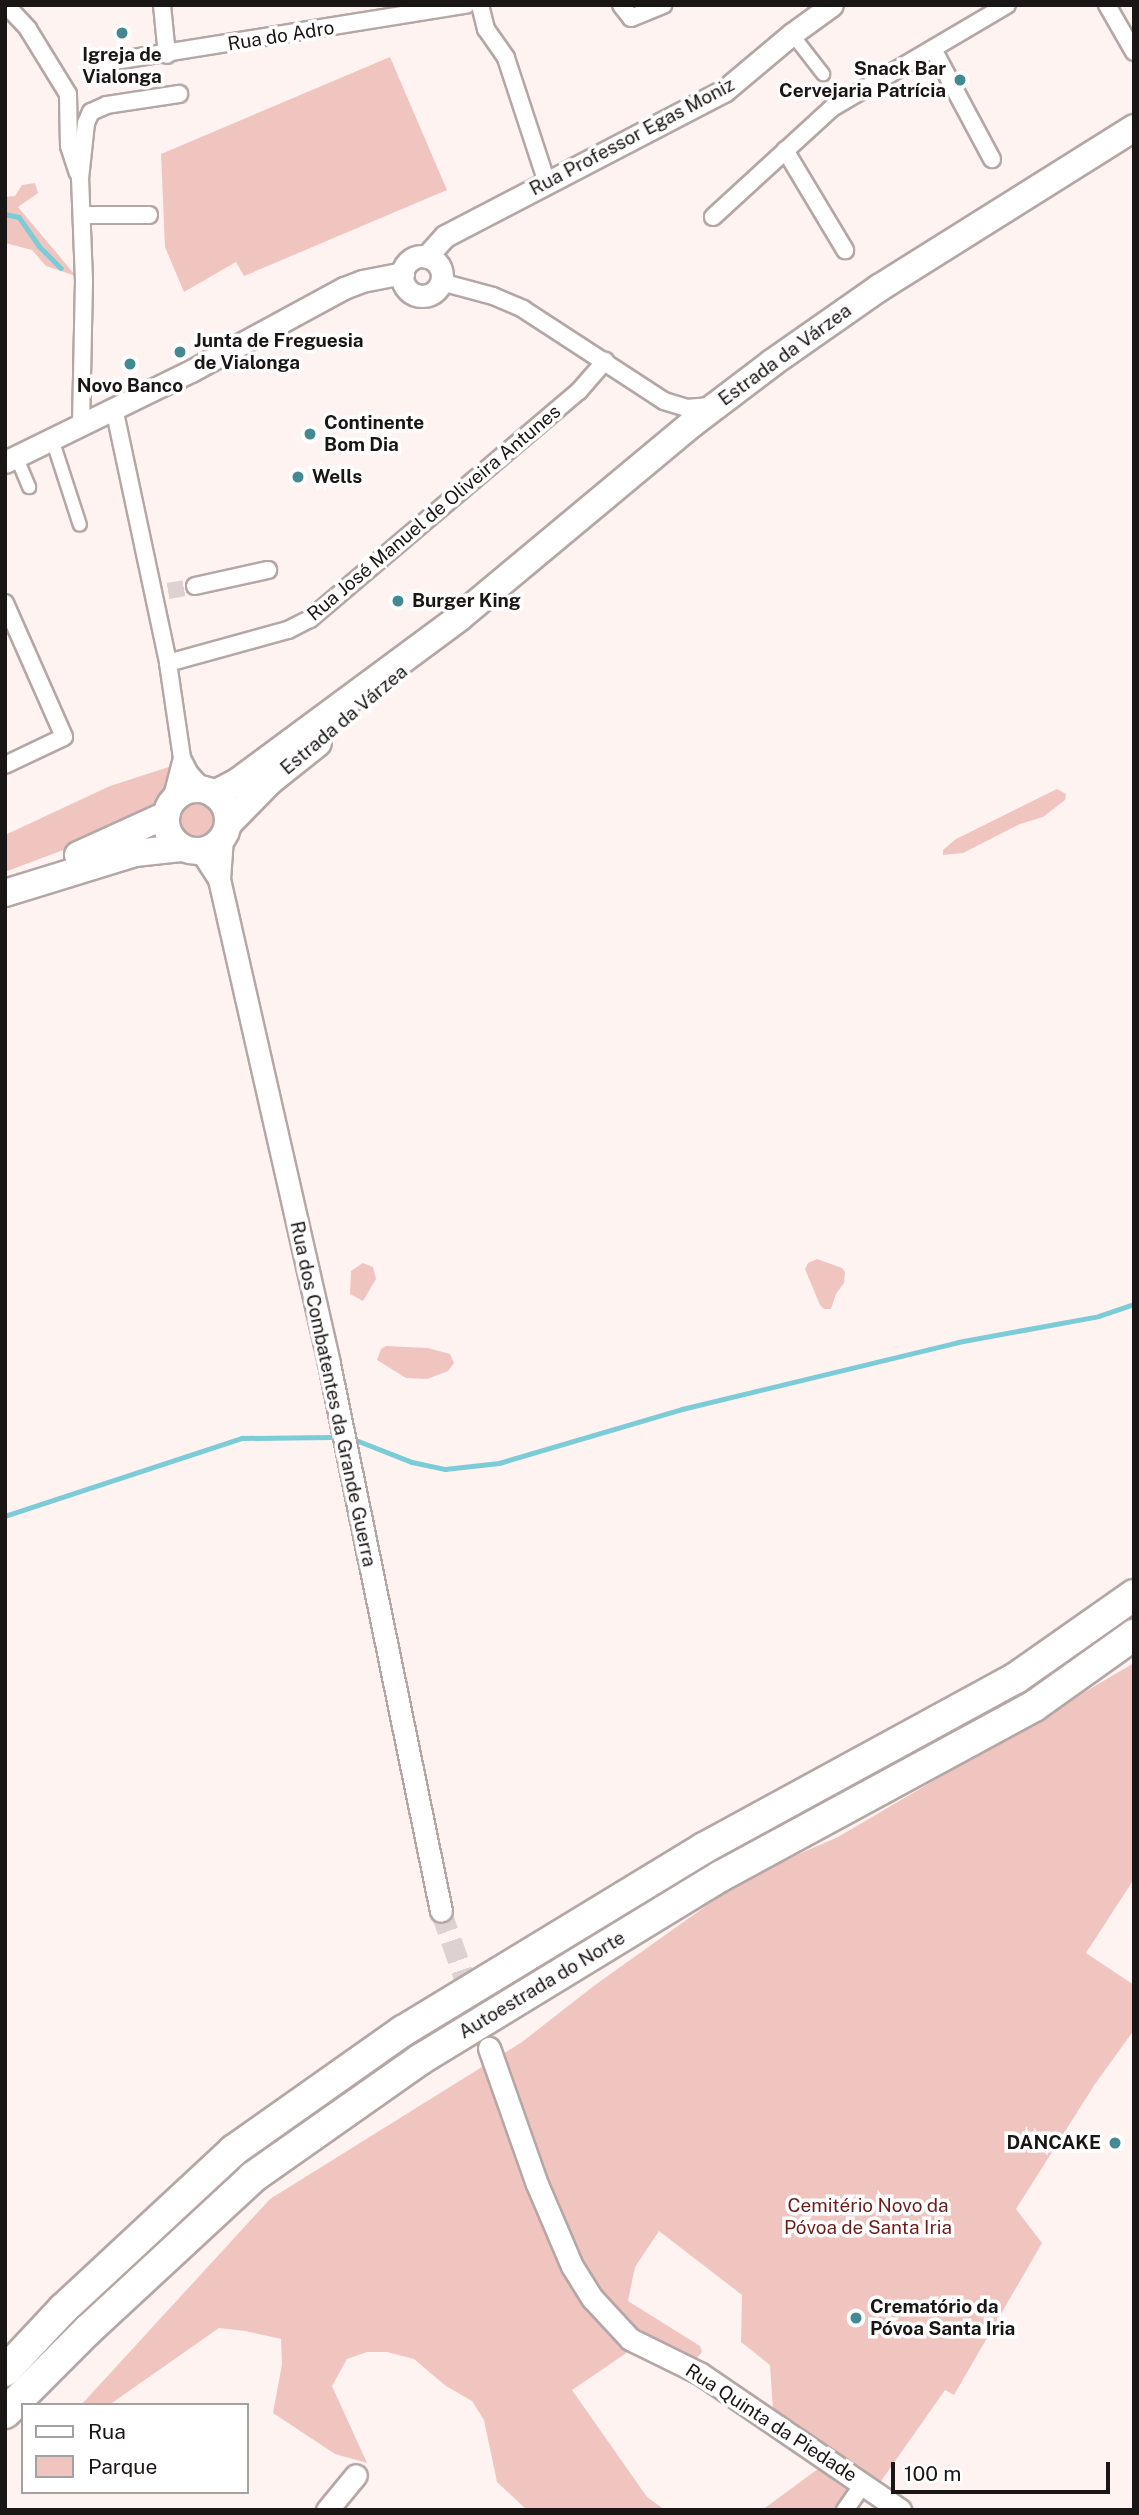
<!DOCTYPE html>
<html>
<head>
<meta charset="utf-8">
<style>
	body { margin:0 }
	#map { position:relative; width:1139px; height:2515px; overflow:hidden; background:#fff3f2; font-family:"Public Sans",sans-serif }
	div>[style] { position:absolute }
	.green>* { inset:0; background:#f0c5c0 }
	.round { border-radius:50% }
	.stream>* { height:4.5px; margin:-2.25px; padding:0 2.25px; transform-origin:2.25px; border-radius:2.25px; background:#7bccd7 }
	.minor-tunnel>* { height:16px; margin-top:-8px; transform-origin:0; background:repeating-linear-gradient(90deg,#ddd2d1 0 16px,transparent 0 24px) }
	.tertiary-tunnel>* { height:21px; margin-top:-10.5px; transform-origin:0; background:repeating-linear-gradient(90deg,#ddd2d1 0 21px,transparent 0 31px) }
	.roads { filter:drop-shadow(2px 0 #b4a7a5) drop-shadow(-2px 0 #b4a7a5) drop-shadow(0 2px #b4a7a5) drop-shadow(0 -2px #b4a7a5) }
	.pedestrian>* { height:12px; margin:-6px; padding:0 6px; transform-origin:6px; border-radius:6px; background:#fff }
	.minor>* { height:16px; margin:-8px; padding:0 8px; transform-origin:8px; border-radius:8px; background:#fff }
	.tertiary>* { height:21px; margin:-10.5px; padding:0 10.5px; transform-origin:10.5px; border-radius:10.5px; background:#fff }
	.tertiary>.ring { margin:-10.5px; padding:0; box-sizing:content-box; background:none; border:21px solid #fff; border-radius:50% }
	.primary>* { height:26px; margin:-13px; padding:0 13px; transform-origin:13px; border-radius:13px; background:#fff }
	.primary>.ring { margin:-13px; padding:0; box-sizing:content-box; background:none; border:26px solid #fff; border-radius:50% }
	.motorway>* { height:30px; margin:-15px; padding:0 15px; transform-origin:15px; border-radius:15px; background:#fff }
	.dots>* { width:19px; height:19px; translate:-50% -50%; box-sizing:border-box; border:4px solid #fff; border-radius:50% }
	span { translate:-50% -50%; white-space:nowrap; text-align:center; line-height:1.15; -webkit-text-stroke:7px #fff; paint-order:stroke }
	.street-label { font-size:19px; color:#1a1615 }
	.poi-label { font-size:19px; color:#1a1615; font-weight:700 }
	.right { translate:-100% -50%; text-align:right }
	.left { translate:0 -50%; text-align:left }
	.park-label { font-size:19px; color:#6b1d1a }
	.frame { position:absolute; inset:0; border:7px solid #1a1615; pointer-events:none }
	.legend { position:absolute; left:21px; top:2403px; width:228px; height:91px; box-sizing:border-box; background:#fff; border:2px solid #a3a2a1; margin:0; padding:9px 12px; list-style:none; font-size:21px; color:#1a1615 }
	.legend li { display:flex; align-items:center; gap:14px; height:35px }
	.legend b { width:35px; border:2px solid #a3a2a1 }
	.scale { position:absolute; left:891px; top:2462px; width:219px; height:32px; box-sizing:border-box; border:4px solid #1a1615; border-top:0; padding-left:9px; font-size:21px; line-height:24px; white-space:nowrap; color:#1a1615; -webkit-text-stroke:5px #fff; paint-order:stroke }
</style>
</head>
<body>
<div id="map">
	<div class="green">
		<div style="clip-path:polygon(390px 57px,447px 190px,244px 276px,236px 262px,184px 292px,165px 247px,161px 154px)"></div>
		<div style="clip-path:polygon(35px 183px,38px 193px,18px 207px,76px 276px,46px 266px,32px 250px,5px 243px,5px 197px,15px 196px,22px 185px)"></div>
		<div style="clip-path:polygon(175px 765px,165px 791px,146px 813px,87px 841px,5px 872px,5px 835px,110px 786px)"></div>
		<div style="clip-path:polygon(1057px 789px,1066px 794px,1065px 800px,1043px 817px,1020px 824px,963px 853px,943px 855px,943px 850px,956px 839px)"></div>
		<div class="round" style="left:177px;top:800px;width:38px;height:38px"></div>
		<div style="clip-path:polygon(817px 1259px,842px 1268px,845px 1272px,844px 1283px,836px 1294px,831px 1309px,824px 1309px,820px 1305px,805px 1269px,808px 1263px)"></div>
		<div style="clip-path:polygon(363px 1263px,373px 1267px,376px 1279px,363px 1301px,350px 1294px,351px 1271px)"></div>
		<div style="clip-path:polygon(386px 1346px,428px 1348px,450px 1354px,454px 1363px,448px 1371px,427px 1379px,406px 1378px,377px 1360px,381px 1349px)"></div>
		<div style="clip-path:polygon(1134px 1663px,1134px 1879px,1086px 1953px,1134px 1985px,1134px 2030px,1095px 2084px,1016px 2209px,1042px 2243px,954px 2395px,945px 2390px,879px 2484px,773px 2410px,770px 2365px,741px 2342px,742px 2295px,659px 2231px,635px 2267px,628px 2301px,700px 2346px,702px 2352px,696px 2359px,647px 2339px,572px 2390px,647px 2497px,665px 2510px,527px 2510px,497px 2482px,484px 2420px,472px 2401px,446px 2386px,414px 2359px,387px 2352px,367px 2352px,347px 2359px,332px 2386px,367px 2463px,335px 2454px,273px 2413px,282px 2364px,281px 2339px,245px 2331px,219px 2328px,109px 2405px,81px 2405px,270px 2199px,522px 2042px,595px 1985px,748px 1876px,838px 1837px)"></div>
		<div style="clip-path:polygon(818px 2469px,851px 2488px,833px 2510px,762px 2510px)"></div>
	</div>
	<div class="stream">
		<div style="left:5px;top:214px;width:14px;rotate:12deg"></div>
		<div style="left:19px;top:217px;width:35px;rotate:55deg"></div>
		<div style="left:39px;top:246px;width:31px;rotate:45deg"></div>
		<div style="left:356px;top:1440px;width:60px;rotate:21.4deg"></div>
		<div style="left:412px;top:1462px;width:34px;rotate:12deg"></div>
		<div style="left:445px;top:1469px;width:54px;rotate:-6.3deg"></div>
		<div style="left:499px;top:1463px;width:191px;rotate:-16.4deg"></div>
		<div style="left:682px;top:1409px;width:284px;rotate:-13.6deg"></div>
		<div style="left:958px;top:1342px;width:143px;rotate:-10.4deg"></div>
		<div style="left:1099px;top:1316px;width:37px;rotate:-19deg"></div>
		<div style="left:5px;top:1516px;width:250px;rotate:-18.2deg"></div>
		<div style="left:242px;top:1438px;width:89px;rotate:-0.6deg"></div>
	</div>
	<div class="minor-tunnel">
		<div style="left:168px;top:591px;width:27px;rotate:-10deg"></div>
	</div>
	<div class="tertiary-tunnel">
		<div style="left:441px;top:1911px;width:130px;rotate:70.7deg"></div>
	</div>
	<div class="roads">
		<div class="pedestrian">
			<div style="left:792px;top:34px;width:51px;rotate:52.2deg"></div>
			<div style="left:52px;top:439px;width:90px;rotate:72deg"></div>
			<div style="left:16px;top:456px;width:34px;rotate:67deg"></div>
		</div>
		<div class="minor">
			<div style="left:6px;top:5px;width:33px;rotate:47deg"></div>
			<div style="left:28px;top:29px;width:76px;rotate:58.4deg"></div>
			<div style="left:68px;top:94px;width:52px;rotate:88.9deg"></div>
			<div style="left:69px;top:146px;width:28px;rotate:72deg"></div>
			<div style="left:162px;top:5px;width:50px;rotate:84.3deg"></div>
			<div style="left:480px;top:5px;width:25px;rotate:76deg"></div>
			<div style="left:486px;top:29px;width:35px;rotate:55deg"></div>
			<div style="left:506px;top:58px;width:132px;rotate:71.8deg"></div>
			<div style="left:621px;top:5px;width:16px;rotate:52deg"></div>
			<div style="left:631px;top:18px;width:35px;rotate:-22deg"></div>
			<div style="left:1107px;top:5px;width:54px;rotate:60.1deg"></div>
			<div style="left:933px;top:49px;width:125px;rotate:61.8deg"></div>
			<div style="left:96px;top:64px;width:375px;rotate:-9.1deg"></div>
			<div style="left:785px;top:150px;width:117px;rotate:59deg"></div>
			<div style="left:83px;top:215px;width:66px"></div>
			<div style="left:713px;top:217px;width:161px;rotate:-42.5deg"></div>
			<div style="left:832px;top:108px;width:203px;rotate:-30.5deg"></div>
			<div style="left:441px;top:282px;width:54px;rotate:15.1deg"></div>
			<div style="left:493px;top:296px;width:33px;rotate:23deg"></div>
			<div style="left:523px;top:309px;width:168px;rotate:33.1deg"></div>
			<div style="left:664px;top:401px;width:24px;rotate:17deg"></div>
			<div style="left:687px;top:408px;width:23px;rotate:-5deg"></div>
			<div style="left:114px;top:408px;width:261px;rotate:78deg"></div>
			<div style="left:168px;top:663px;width:96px;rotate:81.6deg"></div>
			<div style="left:182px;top:758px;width:48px;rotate:104.6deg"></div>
			<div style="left:81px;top:424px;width:143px;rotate:-88.8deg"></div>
			<div style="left:84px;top:281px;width:102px;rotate:-92.2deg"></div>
			<div style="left:80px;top:179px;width:56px;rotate:-83.9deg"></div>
			<div style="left:86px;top:123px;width:12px;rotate:-66deg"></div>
			<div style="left:91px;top:112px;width:17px;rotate:-24deg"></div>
			<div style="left:107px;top:105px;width:73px;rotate:-8.7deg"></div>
			<div style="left:195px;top:586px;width:75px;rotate:-12.4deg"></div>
			<div style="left:5px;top:603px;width:146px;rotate:66.2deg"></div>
			<div style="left:64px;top:737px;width:65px;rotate:154.6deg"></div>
			<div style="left:168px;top:663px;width:124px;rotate:-15.4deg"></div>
			<div style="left:288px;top:630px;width:25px;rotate:-27deg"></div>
			<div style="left:310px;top:619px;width:353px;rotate:-40.3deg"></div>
			<div style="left:579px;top:391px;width:40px;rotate:-49deg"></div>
			<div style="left:182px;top:758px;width:16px;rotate:63deg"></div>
			<div style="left:189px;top:772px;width:24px;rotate:48deg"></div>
			<div style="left:845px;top:2510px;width:32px;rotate:-55deg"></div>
		</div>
		<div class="tertiary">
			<div class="ring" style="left:402px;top:256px;width:19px;height:19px"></div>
			<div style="left:426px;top:257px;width:28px;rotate:-48deg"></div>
			<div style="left:445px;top:236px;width:314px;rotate:-27.5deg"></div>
			<div style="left:724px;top:91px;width:89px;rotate:-40deg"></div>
			<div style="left:792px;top:34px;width:49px;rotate:-35.9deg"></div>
			<div style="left:5px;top:462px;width:207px;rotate:-26.1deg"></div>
			<div style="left:191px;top:371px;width:174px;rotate:-28.5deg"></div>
			<div style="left:344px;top:288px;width:19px;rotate:-21deg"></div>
			<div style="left:362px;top:281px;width:42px;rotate:-11deg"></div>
			<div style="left:222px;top:838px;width:41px;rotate:94.2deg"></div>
			<div style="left:219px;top:879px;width:497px;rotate:77.2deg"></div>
			<div style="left:329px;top:1364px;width:558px;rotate:78.43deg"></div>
			<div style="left:201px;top:851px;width:33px;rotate:57deg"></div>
			<div style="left:489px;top:2048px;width:144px;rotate:70.6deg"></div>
			<div style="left:537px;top:2184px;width:89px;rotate:66.9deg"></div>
			<div style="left:572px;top:2266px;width:39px;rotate:58deg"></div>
			<div style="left:593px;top:2299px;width:54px;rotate:47.2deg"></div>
			<div style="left:630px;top:2339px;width:79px;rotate:26.2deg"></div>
			<div style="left:701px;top:2374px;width:241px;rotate:34.3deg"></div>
			<div style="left:327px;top:2510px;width:45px;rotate:-50.4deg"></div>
		</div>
		<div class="primary">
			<div class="ring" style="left:166px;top:789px;width:36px;height:36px"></div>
			<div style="left:214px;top:794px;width:25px;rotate:-27deg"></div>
			<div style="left:236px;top:783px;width:279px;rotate:-36.5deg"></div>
			<div style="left:460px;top:617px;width:303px;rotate:-39.8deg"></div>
			<div style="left:693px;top:423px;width:99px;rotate:-37.2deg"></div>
			<div style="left:772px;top:363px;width:131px;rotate:-35deg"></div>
			<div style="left:879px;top:288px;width:301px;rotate:-32.1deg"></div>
			<div style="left:228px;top:824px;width:60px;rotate:-45.7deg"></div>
			<div style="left:270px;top:781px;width:61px;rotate:-38.4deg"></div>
			<div style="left:78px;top:855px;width:97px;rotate:-24.4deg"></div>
			<div style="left:5px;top:893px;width:136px;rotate:-17.1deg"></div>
			<div style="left:135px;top:853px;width:46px;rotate:-6.2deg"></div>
		</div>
		<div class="motorway">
			<div style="left:5px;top:2371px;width:85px;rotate:-46.9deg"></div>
			<div style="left:63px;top:2309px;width:233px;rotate:-42.9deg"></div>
			<div style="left:234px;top:2150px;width:207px;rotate:-35.2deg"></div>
			<div style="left:403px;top:2031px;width:352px;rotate:-31.3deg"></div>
			<div style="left:704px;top:1848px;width:355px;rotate:-28.6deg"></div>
			<div style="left:1016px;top:1678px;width:144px;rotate:-35.1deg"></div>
			<div style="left:5px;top:2413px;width:117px;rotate:-45deg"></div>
			<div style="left:88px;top:2330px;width:225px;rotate:-42.8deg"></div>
			<div style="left:253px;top:2177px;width:205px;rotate:-35.1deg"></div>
			<div style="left:421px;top:2059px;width:351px;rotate:-31.4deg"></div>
			<div style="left:721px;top:1876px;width:356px;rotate:-28.5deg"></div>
			<div style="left:1034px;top:1706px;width:123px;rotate:-35.4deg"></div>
		</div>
	</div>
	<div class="dots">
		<div style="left:122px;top:33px;background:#428992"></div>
		<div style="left:960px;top:80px;background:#428992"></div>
		<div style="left:180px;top:352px;background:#428992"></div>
		<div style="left:130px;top:364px;background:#428992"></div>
		<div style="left:310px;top:434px;background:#428992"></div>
		<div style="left:298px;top:477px;background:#428992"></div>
		<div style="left:398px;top:601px;background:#428992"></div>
		<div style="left:1115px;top:2143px;background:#428992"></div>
		<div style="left:856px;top:2318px;background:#428992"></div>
	</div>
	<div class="street-label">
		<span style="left:281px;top:36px;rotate:-9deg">Rua do Adro</span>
		<span style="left:632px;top:137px;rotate:-28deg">Rua Professor Egas Moniz</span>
		<span style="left:785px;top:355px;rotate:-36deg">Estrada da Várzea</span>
		<span style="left:434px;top:513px;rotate:-40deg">Rua José Manuel de Oliveira Antunes</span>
		<span style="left:344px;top:720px;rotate:-40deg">Estrada da Várzea</span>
		<span style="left:333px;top:1394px;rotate:78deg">Rua dos Combatentes da Grande Guerra</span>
		<span style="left:542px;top:1985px;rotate:-31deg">Autoestrada do Norte</span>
		<span style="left:771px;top:2423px;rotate:33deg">Rua Quinta da Piedade</span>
	</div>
	<div class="poi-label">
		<span style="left:122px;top:66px">Igreja de<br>Vialonga</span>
		<span class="right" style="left:946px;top:80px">Snack Bar<br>Cervejaria Patrícia</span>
		<span class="left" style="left:194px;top:352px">Junta de Freguesia<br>de Vialonga</span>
		<span style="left:130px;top:386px">Novo Banco</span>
		<span class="left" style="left:324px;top:434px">Continente<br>Bom Dia</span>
		<span class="left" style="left:312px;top:477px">Wells</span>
		<span class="left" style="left:412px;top:601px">Burger King</span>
		<span class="right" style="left:1101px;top:2143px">DANCAKE</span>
		<span class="left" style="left:870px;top:2318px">Crematório da<br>Póvoa Santa Iria</span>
	</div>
	<div class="park-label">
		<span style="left:868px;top:2217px">Cemitério Novo da<br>Póvoa de Santa Iria</span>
	</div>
	<div class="frame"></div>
	<ul class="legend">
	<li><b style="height:9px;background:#fff"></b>Rua</li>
	<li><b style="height:19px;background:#f0c5c0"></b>Parque</li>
	</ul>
	<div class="scale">100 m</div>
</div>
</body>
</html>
